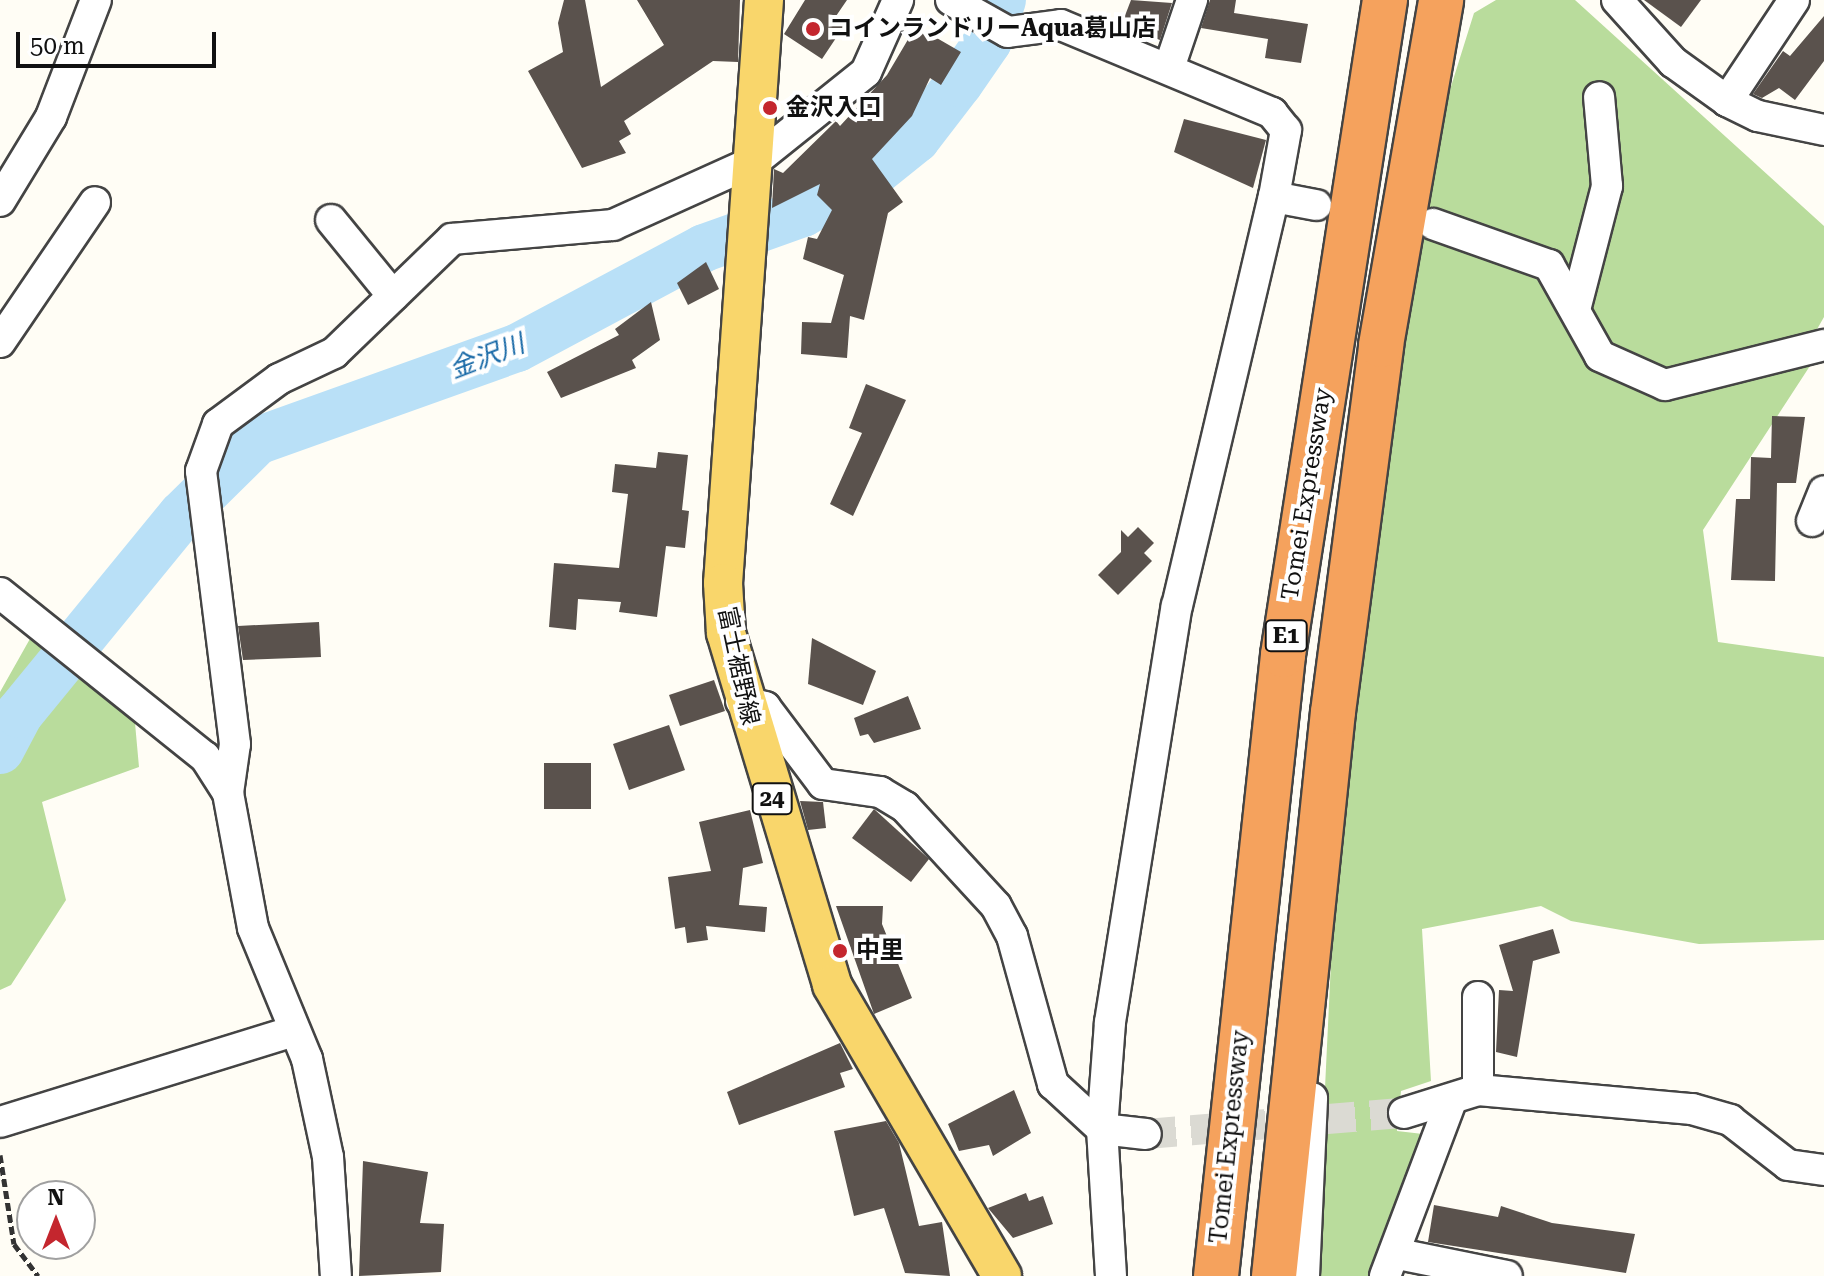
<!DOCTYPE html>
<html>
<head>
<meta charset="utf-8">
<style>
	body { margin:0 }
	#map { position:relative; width:1824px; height:1276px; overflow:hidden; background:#fffdf5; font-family:"Roboto Serif","Noto Sans JP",serif }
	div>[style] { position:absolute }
	.forest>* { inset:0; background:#b9dc9c }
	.river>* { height:48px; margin:-24px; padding:0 24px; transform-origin:24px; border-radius:24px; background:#b9e0f7 }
	.building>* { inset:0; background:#5a524d }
	.minor-tunnel>* { height:30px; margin-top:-15px; transform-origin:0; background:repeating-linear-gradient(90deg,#dbdad3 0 30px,transparent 0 45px) }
	.path>* { height:5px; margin-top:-2.5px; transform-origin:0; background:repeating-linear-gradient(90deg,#333 0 8px,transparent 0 12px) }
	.roads { filter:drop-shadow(2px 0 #444) drop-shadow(-2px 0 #444) drop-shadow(0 2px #444) drop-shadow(0 -2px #444) }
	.minor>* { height:30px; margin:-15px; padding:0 15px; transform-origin:15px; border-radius:15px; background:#fff }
	.major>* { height:38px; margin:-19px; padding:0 19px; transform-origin:19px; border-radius:19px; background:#f9d66b }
	.highway>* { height:44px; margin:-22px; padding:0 22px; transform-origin:22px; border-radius:22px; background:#f5a25d }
	.dots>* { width:22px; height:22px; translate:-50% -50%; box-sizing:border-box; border:4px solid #fff; border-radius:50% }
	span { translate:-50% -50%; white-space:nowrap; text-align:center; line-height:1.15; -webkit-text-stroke:8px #fff; paint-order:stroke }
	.shield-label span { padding:2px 6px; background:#fff; border:2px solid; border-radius:6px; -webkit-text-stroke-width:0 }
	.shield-label { font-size:22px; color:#111; font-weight:700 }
	.poi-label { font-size:24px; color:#111; font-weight:700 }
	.left { translate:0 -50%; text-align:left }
	.street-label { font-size:24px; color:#111 }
	.water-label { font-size:26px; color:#1768a6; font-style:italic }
	.north { position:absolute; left:16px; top:1180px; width:80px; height:80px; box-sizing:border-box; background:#fff; border:2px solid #a0a0a0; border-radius:50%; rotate:0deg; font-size:22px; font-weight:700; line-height:32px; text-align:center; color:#111 }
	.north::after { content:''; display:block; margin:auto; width:28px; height:36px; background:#c4262e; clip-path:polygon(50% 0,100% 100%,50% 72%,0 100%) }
	.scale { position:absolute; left:16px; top:32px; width:200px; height:36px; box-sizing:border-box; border:4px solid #111; border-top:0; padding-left:10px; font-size:24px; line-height:28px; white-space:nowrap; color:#111; -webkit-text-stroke:6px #fff; paint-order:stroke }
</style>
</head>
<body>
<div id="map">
	<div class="forest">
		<div style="clip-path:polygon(1496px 0,1575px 0,1824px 226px,1824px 317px,1812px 338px,1821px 349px,1703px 530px,1718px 642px,1824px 657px,1824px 940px,1699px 944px,1571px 921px,1541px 906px,1422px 929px,1431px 1081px,1401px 1091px,1397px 1131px,1423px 1134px,1373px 1276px,1316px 1276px,1338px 816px,1417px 195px,1474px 13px)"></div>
		<div style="clip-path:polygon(31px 637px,135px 723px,139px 767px,42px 802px,66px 900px,11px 985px,0 990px,0 692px)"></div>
	</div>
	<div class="river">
		<div style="left:0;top:750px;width:41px;rotate:-62.2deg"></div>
		<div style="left:19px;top:714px;width:257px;rotate:-50.7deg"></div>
		<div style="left:182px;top:515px;width:105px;rotate:-44.6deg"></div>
		<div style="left:257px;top:441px;width:276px;rotate:-19.7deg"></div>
		<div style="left:517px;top:348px;width:212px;rotate:-28.1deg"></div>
		<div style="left:704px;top:248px;width:105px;rotate:-19.5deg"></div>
		<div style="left:803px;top:213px;width:84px;rotate:-29.9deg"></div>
		<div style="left:876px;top:171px;width:51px;rotate:-38.7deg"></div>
		<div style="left:916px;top:139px;width:71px;rotate:-52.5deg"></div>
		<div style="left:959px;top:83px;width:51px;rotate:-55.4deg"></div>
		<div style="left:988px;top:41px;width:43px;rotate:-71.1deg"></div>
	</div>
	<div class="building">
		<div style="clip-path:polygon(564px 0,585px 0,601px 87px,664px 45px,637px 0,740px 0,738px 62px,713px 61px,624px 121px,631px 134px,619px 141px,626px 153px,582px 168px,528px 71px,563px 52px,558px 23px)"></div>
		<div style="clip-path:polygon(805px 0,847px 0,834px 19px,844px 26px,822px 59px,784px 34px)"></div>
		<div style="clip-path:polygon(1131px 0,1172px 3px,1160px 40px,1121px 26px)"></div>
		<div style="clip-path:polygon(1210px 0,1236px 0,1234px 13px,1308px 24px,1301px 63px,1265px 58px,1268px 39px,1201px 28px)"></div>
		<div style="clip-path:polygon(1644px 0,1701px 0,1681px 27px)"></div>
		<div style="clip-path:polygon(1824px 16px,1824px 61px,1795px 100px,1779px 88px,1762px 98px,1753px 94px,1783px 51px,1790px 56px)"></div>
		<div style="clip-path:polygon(916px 26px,961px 52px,941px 85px,930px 78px,912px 116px,872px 159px,903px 202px,888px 213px,864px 320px,850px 316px,847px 358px,801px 354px,802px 322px,831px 323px,844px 275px,803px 259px,808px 237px,817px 239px,832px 210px,817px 195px,820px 184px,772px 208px,774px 169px,783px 173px,836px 121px,840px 126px,887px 75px)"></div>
		<div style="clip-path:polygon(1184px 119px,1266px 140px,1253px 188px,1174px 152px)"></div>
		<div style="clip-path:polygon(706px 262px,719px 289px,688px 305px,677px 283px)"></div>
		<div style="clip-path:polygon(651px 302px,660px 340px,632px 360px,636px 368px,561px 398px,547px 372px,619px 335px,615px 329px)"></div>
		<div style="clip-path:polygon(866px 384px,906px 400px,853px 516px,830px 504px,862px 433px,849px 428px)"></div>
		<div style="clip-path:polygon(1772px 416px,1805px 417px,1796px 483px,1777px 483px,1775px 581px,1731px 580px,1736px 499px,1750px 499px,1751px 457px,1771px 458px)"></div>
		<div style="clip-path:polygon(658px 452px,688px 455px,682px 510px,689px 511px,685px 548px,666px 546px,657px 617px,619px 612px,621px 602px,578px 599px,576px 630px,549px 627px,554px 563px,619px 568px,628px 494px,612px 492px,615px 464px,656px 468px)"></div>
		<div style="clip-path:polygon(1138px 527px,1154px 543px,1144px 553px,1152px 561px,1118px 595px,1098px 575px,1121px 552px,1121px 530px,1128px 537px)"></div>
		<div style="clip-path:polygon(319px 622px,321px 657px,243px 660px,238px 626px)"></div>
		<div style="clip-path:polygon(812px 638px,876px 671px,863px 705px,808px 684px)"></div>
		<div style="clip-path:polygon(714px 680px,725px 711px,680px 726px,669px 695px)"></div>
		<div style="clip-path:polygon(908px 696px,921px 729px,874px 743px,868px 734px,860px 736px,854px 718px)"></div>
		<div style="clip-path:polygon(669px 725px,685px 770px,629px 790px,613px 744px)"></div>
		<div style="clip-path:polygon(544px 763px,591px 763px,591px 809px,544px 809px)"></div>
		<div style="clip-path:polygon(800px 801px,823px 802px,826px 828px,808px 830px)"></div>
		<div style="clip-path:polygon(874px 809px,929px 859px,911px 882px,852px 838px)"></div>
		<div style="clip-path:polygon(750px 810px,763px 863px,743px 868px,739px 905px,767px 907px,765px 932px,706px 926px,708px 940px,687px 943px,685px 927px,675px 929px,668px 877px,711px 871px,699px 822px)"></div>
		<div style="clip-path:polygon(836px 906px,883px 906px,882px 924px,912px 998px,874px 1014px)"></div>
		<div style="clip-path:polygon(1553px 929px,1560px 953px,1533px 961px,1517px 1057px,1496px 1052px,1499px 990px,1513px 991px,1499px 945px)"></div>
		<div style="clip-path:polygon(840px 1043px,853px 1069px,840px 1073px,845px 1087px,739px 1125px,727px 1092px)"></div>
		<div style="clip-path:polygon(1014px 1090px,1031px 1133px,993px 1156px,989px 1145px,959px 1151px,948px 1124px)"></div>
		<div style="clip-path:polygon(886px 1121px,899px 1143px,919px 1226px,942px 1222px,950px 1276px,905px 1273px,884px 1208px,854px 1216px,834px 1131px)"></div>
		<div style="clip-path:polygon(363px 1161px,428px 1172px,420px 1223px,444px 1224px,441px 1272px,359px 1276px)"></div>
		<div style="clip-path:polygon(1026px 1193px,1029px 1201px,1043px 1196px,1053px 1224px,1013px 1238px,988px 1208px)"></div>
		<div style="clip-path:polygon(1434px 1205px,1498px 1217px,1501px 1206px,1552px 1223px,1635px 1234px,1626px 1273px,1428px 1242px)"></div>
	</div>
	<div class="minor-tunnel">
		<div style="left:1146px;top:1134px;width:259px;rotate:-4.7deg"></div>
	</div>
	<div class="path">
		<div style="left:0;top:1155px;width:90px;rotate:81.1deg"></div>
		<div style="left:14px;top:1244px;width:40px;rotate:53deg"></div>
	</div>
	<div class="roads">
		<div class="minor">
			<div style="left:951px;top:0;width:65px;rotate:29.3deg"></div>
			<div style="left:1008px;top:32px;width:53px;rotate:-7.5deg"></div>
			<div style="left:1061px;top:25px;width:229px;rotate:22.6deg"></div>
			<div style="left:1272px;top:113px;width:22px;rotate:51deg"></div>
			<div style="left:1286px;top:130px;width:68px;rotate:100.2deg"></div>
			<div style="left:1617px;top:0;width:84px;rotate:47.9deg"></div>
			<div style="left:1673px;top:62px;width:67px;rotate:35.8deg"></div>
			<div style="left:1727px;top:101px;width:34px;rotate:26deg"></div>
			<div style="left:1758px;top:116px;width:67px;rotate:12deg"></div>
			<div style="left:1169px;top:68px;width:72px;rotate:-71.3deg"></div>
			<div style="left:1727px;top:101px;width:121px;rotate:-56.4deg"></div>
			<div style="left:0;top:201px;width:98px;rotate:-58.7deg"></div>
			<div style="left:51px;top:117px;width:125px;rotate:-69deg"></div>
			<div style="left:331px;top:220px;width:98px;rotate:50.8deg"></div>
			<div style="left:1433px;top:224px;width:123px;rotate:19.5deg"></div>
			<div style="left:1549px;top:265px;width:104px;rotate:60.7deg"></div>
			<div style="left:1600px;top:356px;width:71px;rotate:24deg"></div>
			<div style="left:1665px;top:385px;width:164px;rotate:-14.1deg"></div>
			<div style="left:1576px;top:306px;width:124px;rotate:-75.5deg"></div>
			<div style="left:1607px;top:186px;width:89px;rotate:-95.1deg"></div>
			<div style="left:0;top:342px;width:169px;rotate:-55.8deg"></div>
			<div style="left:1812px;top:521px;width:32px;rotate:-68deg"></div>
			<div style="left:0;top:593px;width:263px;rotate:38.7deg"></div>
			<div style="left:205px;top:757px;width:43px;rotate:57.4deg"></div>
			<div style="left:228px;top:793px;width:137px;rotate:79.5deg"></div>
			<div style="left:253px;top:928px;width:142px;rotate:67.6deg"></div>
			<div style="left:307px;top:1059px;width:100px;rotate:77.9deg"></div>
			<div style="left:328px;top:1157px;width:119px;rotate:86.2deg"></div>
			<div style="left:741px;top:701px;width:25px;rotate:14deg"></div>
			<div style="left:765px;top:707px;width:96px;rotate:53deg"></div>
			<div style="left:823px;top:784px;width:58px;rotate:8deg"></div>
			<div style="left:880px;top:792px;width:29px;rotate:31deg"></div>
			<div style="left:905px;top:807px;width:134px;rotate:47.4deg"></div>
			<div style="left:996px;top:906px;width:34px;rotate:62deg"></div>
			<div style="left:1012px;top:936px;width:154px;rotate:74.5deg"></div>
			<div style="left:1053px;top:1084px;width:67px;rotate:42.6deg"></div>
			<div style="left:1102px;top:1129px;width:44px;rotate:6.5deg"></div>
			<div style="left:228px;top:793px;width:49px;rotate:-81.9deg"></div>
			<div style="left:235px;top:744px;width:275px;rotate:-97.1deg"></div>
			<div style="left:201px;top:471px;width:50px;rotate:-70.1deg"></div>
			<div style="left:218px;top:424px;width:76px;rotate:-36.4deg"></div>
			<div style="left:279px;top:379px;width:61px;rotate:-25.3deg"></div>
			<div style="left:334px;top:353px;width:164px;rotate:-44deg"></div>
			<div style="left:452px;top:239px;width:162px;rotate:-5deg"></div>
			<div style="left:613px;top:225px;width:156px;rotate:-24.3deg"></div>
			<div style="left:755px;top:161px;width:142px;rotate:-38.7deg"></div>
			<div style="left:866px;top:72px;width:79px;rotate:-66deg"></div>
			<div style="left:1478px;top:997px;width:93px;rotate:90deg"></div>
			<div style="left:1404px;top:1113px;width:77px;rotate:-17.3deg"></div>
			<div style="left:1478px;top:1090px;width:215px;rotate:5.1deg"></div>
			<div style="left:1692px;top:1109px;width:40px;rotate:16deg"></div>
			<div style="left:1730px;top:1120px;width:73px;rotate:37.8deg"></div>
			<div style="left:1788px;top:1165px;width:36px;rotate:8deg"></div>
			<div style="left:0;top:1122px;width:308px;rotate:-17.2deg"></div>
			<div style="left:1398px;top:1254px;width:111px;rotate:11.4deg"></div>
			<div style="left:1111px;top:1276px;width:147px;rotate:-93.5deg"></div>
			<div style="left:1102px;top:1129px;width:107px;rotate:-85.7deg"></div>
			<div style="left:1110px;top:1022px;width:421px;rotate:-80.9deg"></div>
			<div style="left:1177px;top:606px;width:420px;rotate:-76.7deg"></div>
			<div style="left:1274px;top:197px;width:43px;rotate:10.8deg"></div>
			<div style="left:1304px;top:1276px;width:178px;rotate:-87.4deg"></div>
			<div style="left:1385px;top:1276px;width:187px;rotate:-69.3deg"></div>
		</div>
		<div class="major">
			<div style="left:764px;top:0;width:584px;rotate:94.02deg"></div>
			<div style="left:723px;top:583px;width:50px;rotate:86.6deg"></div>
			<div style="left:726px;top:633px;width:368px;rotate:73.2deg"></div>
			<div style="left:832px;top:985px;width:337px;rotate:59.7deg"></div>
		</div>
		<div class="highway">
			<div style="left:1216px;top:1276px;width:625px;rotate:-83.84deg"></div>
			<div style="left:1283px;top:655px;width:663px;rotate:-81.15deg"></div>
			<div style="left:1274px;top:1276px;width:567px;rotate:-84.03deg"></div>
			<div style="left:1333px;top:712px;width:370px;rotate:-82.5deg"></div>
			<div style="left:1381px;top:345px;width:350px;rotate:-80.1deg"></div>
		</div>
	</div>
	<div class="dots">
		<div style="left:813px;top:29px;background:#c4262e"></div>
		<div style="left:770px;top:108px;background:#c4262e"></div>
		<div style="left:840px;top:951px;background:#c4262e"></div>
	</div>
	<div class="shield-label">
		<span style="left:1286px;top:636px">E1</span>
		<span style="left:772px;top:799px">24</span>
	</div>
	<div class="poi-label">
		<span class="left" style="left:829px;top:29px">コインランドリーAqua葛山店</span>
		<span class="left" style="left:786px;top:108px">金沢入口</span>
		<span class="left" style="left:856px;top:951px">中里</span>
	</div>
	<div class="street-label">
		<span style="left:1307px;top:494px;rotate:-81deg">Tomei Expressway</span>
		<span style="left:738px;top:666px;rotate:78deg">富士裾野線</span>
		<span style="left:1230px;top:1137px;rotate:-84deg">Tomei Expressway</span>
	</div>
	<div class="water-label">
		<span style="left:487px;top:357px;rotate:-21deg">金沢川</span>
	</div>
	<div class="north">N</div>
	<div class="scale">50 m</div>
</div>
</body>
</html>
